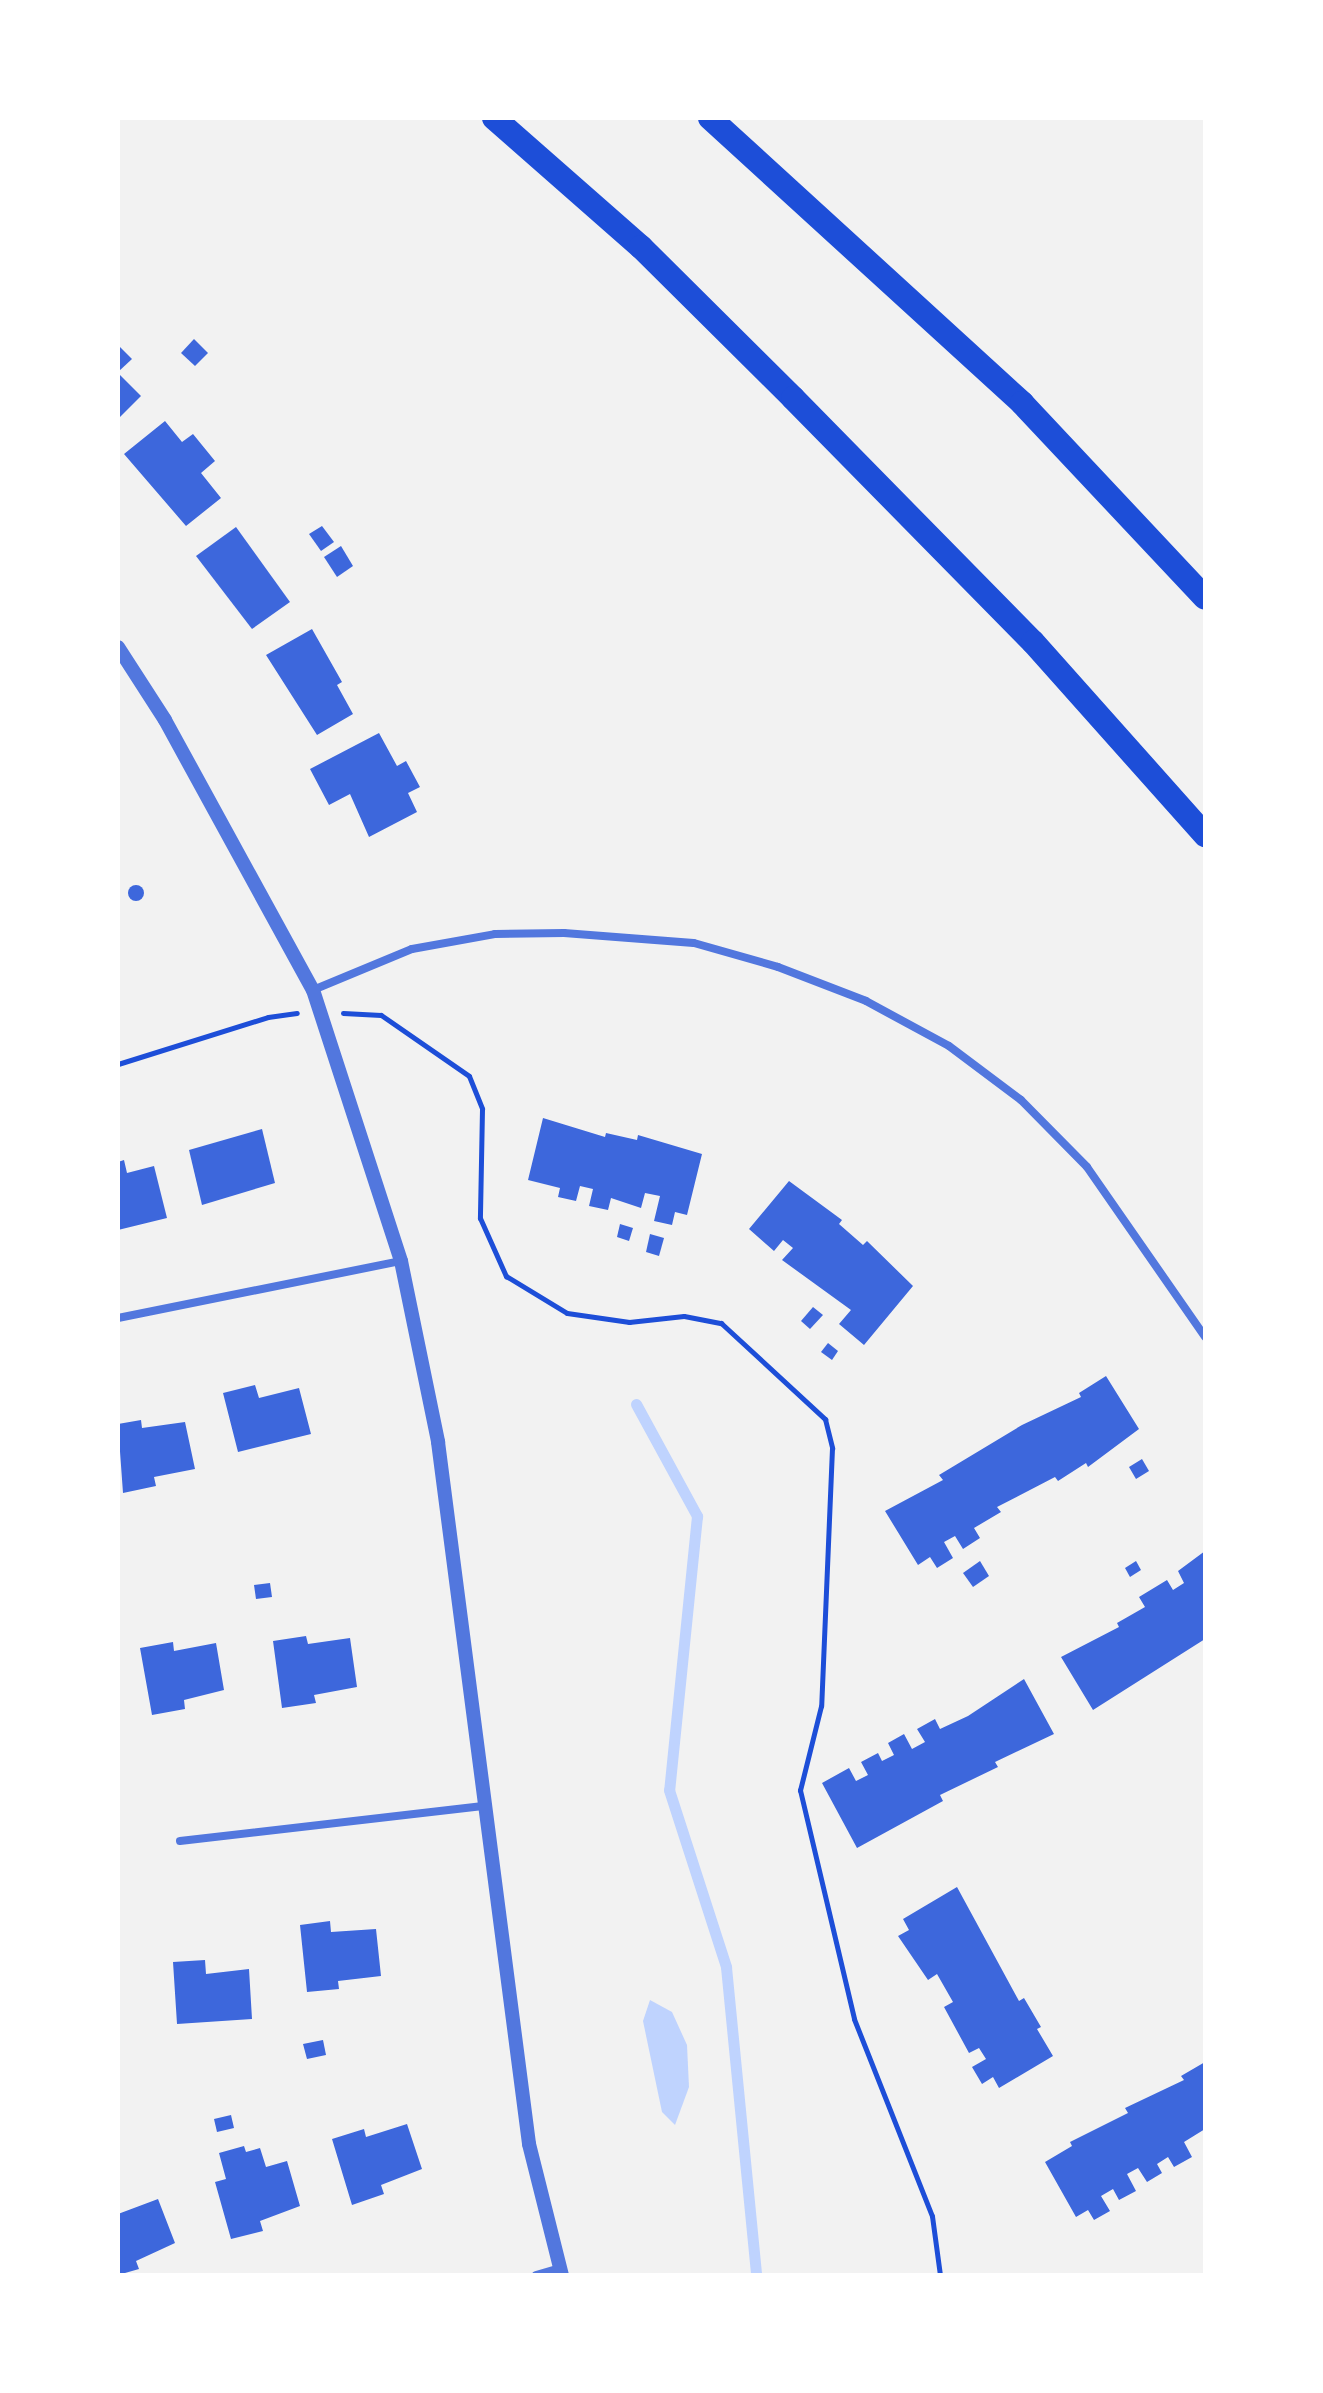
<!DOCTYPE html>
<html>
<head>
<meta charset="utf-8">
<style>
	body { margin:0 }
	#map { position:relative; width:1323px; height:2393px; overflow:hidden; background:#f2f2f2; font-family:Figtree,sans-serif }
	div>[style] { position:absolute }
	.water>* { inset:0; background:#bfd3fe }
	.stream>* { height:11px; margin:-5.5px; padding:0 5.5px; transform-origin:5.5px; border-radius:5.5px; background:#bfd3fe }
	.building>* { inset:0; background:#3d67dc }
	.round { border-radius:50% }
	.path>* { height:5px; margin:-2.5px; padding:0 2.5px; transform-origin:2.5px; border-radius:2.5px; background:#1d4ed8 }
	.minor>* { height:8px; margin:-4px; padding:0 4px; transform-origin:4px; border-radius:4px; background:#5277de }
	.tertiary>* { height:14px; margin:-7px; padding:0 7px; transform-origin:7px; border-radius:7px; background:#5277de }
	.motorway>* { height:24px; margin:-12px; padding:0 12px; transform-origin:12px; border-radius:12px; background:#1d4ed8 }
	span { translate:-50% -50%; white-space:nowrap; text-align:center; line-height:1.15; -webkit-text-stroke:6px #fff; paint-order:stroke }
	.frame { position:absolute; inset:0; border:120px solid #fff; pointer-events:none }
</style>
</head>
<body>
<div id="map">
	<div class="water">
		<div style="clip-path:polygon(650px 2000px,672px 2012px,687px 2045px,689px 2087px,675px 2125px,662px 2112px,643px 2021px)"></div>
	</div>
	<div class="stream">
		<div style="left:636px;top:1404px;width:128px;rotate:61.4deg"></div>
		<div style="left:697px;top:1516px;width:275px;rotate:95.8deg"></div>
		<div style="left:669px;top:1790px;width:186px;rotate:72.1deg"></div>
		<div style="left:726px;top:1967px;width:309px;rotate:84.4deg"></div>
	</div>
	<div class="building">
		<div style="clip-path:polygon(194px 339px,208px 353px,195px 366px,181px 353px)"></div>
		<div style="clip-path:polygon(118px 345px,132px 359px,118px 372px)"></div>
		<div style="clip-path:polygon(118px 373px,141px 396px,118px 419px)"></div>
		<div style="clip-path:polygon(165px 421px,182px 442px,193px 434px,215px 461px,201px 473px,221px 498px,186px 526px,124px 454px)"></div>
		<div style="clip-path:polygon(322px 526px,334px 542px,321px 551px,309px 534px)"></div>
		<div style="clip-path:polygon(236px 527px,290px 602px,252px 629px,196px 556px)"></div>
		<div style="clip-path:polygon(341px 546px,353px 566px,337px 577px,324px 557px)"></div>
		<div style="clip-path:polygon(312px 629px,342px 682px,337px 685px,353px 714px,317px 735px,266px 655px)"></div>
		<div style="clip-path:polygon(379px 733px,397px 766px,406px 761px,420px 787px,408px 793px,417px 812px,369px 837px,350px 794px,329px 805px,310px 769px)"></div>
		<div class="round" style="left:128px;top:885px;width:16px;height:16px"></div>
		<div style="clip-path:polygon(543px 1118px,605px 1137px,606px 1133px,637px 1140px,638px 1135px,702px 1154px,687px 1215px,675px 1212px,672px 1225px,654px 1221px,660px 1196px,645px 1193px,641px 1208px,611px 1198px,608px 1210px,589px 1206px,593px 1189px,580px 1186px,576px 1201px,558px 1197px,560px 1188px,528px 1180px)"></div>
		<div style="clip-path:polygon(262px 1129px,275px 1183px,202px 1205px,189px 1150px)"></div>
		<div style="clip-path:polygon(124px 1160px,127px 1173px,154px 1166px,167px 1218px,118px 1230px,118px 1162px)"></div>
		<div style="clip-path:polygon(789px 1181px,842px 1220px,839px 1224px,863px 1245px,867px 1241px,913px 1286px,864px 1345px,839px 1324px,851px 1310px,782px 1260px,793px 1248px,783px 1240px,774px 1251px,749px 1229px)"></div>
		<div style="clip-path:polygon(620px 1224px,633px 1228px,629px 1241px,617px 1237px)"></div>
		<div style="clip-path:polygon(650px 1234px,664px 1238px,659px 1256px,646px 1252px)"></div>
		<div style="clip-path:polygon(813px 1307px,823px 1315px,810px 1329px,801px 1321px)"></div>
		<div style="clip-path:polygon(828px 1343px,838px 1351px,832px 1360px,821px 1352px)"></div>
		<div style="clip-path:polygon(1106px 1376px,1139px 1429px,1088px 1467px,1086px 1463px,1058px 1481px,1055px 1477px,997px 1507px,1001px 1512px,974px 1528px,980px 1538px,963px 1549px,955px 1536px,944px 1542px,953px 1558px,937px 1568px,930px 1557px,918px 1565px,885px 1511px,943px 1480px,939px 1475px,1022px 1425px,1081px 1397px,1079px 1393px)"></div>
		<div style="clip-path:polygon(255px 1385px,259px 1398px,299px 1388px,311px 1434px,238px 1452px,223px 1393px)"></div>
		<div style="clip-path:polygon(141px 1420px,142px 1428px,185px 1422px,195px 1469px,154px 1477px,156px 1486px,123px 1493px,118px 1424px)"></div>
		<div style="clip-path:polygon(1142px 1459px,1149px 1471px,1136px 1479px,1129px 1467px)"></div>
		<div style="clip-path:polygon(1205px 1551px,1205px 1639px,1093px 1710px,1061px 1657px,1119px 1627px,1117px 1623px,1145px 1607px,1139px 1597px,1167px 1580px,1173px 1590px,1184px 1583px,1178px 1571px)"></div>
		<div style="clip-path:polygon(980px 1561px,989px 1576px,973px 1587px,963px 1573px)"></div>
		<div style="clip-path:polygon(1136px 1561px,1141px 1570px,1130px 1577px,1125px 1568px)"></div>
		<div style="clip-path:polygon(270px 1583px,272px 1597px,256px 1599px,254px 1585px)"></div>
		<div style="clip-path:polygon(306px 1636px,308px 1644px,350px 1638px,357px 1687px,314px 1695px,316px 1703px,282px 1708px,273px 1641px)"></div>
		<div style="clip-path:polygon(173px 1642px,174px 1651px,216px 1643px,224px 1690px,184px 1700px,185px 1709px,152px 1715px,140px 1648px)"></div>
		<div style="clip-path:polygon(1024px 1679px,1054px 1734px,995px 1762px,998px 1767px,940px 1795px,943px 1801px,857px 1848px,822px 1783px,849px 1768px,856px 1781px,868px 1775px,861px 1762px,878px 1753px,882px 1761px,894px 1755px,888px 1743px,904px 1734px,912px 1749px,925px 1742px,917px 1729px,935px 1719px,940px 1729px,968px 1716px)"></div>
		<div style="clip-path:polygon(957px 1887px,1019px 2001px,1024px 1998px,1041px 2027px,1037px 2029px,1053px 2056px,999px 2088px,993px 2077px,982px 2084px,972px 2067px,986px 2059px,979px 2048px,969px 2053px,944px 2007px,953px 2002px,937px 1974px,928px 1980px,898px 1936px,909px 1930px,903px 1919px)"></div>
		<div style="clip-path:polygon(330px 1921px,331px 1932px,376px 1929px,381px 1976px,338px 1981px,339px 1989px,307px 1992px,300px 1925px)"></div>
		<div style="clip-path:polygon(205px 1960px,206px 1974px,249px 1969px,252px 2019px,177px 2024px,173px 1962px)"></div>
		<div style="clip-path:polygon(323px 2040px,326px 2055px,307px 2059px,303px 2044px)"></div>
		<div style="clip-path:polygon(1205px 2062px,1205px 2129px,1184px 2142px,1192px 2157px,1174px 2167px,1168px 2157px,1157px 2164px,1162px 2173px,1147px 2182px,1138px 2168px,1127px 2174px,1136px 2191px,1119px 2200px,1113px 2189px,1101px 2196px,1110px 2211px,1094px 2220px,1088px 2210px,1076px 2217px,1045px 2162px,1072px 2146px,1070px 2142px,1128px 2113px,1125px 2108px,1184px 2080px,1181px 2076px)"></div>
		<div style="clip-path:polygon(231px 2115px,234px 2128px,217px 2132px,214px 2119px)"></div>
		<div style="clip-path:polygon(407px 2124px,422px 2169px,381px 2185px,384px 2194px,352px 2205px,332px 2139px,364px 2129px,366px 2137px)"></div>
		<div style="clip-path:polygon(244px 2146px,246px 2152px,260px 2148px,266px 2167px,287px 2161px,300px 2206px,260px 2221px,263px 2231px,231px 2239px,215px 2182px,226px 2179px,219px 2153px)"></div>
		<div style="clip-path:polygon(158px 2199px,175px 2243px,136px 2261px,139px 2269px,118px 2275px,118px 2214px)"></div>
	</div>
	<div class="path">
		<div style="left:343px;top:1013px;width:38px;rotate:3deg"></div>
		<div style="left:381px;top:1015px;width:107px;rotate:34.7deg"></div>
		<div style="left:469px;top:1076px;width:35px;rotate:68deg"></div>
		<div style="left:482px;top:1109px;width:109px;rotate:91.1deg"></div>
		<div style="left:480px;top:1218px;width:64px;rotate:65.9deg"></div>
		<div style="left:506px;top:1276px;width:71px;rotate:31.2deg"></div>
		<div style="left:567px;top:1313px;width:63px;rotate:8.3deg"></div>
		<div style="left:629px;top:1322px;width:55px;rotate:-6.2deg"></div>
		<div style="left:684px;top:1316px;width:38px;rotate:11deg"></div>
		<div style="left:721px;top:1323px;width:142px;rotate:42.7deg"></div>
		<div style="left:825px;top:1419px;width:30px;rotate:76deg"></div>
		<div style="left:832px;top:1448px;width:258px;rotate:92.4deg"></div>
		<div style="left:821px;top:1706px;width:87px;rotate:104deg"></div>
		<div style="left:800px;top:1790px;width:235px;rotate:76.7deg"></div>
		<div style="left:854px;top:2019px;width:212px;rotate:68.4deg"></div>
		<div style="left:932px;top:2216px;width:60px;rotate:82.3deg"></div>
		<div style="left:118px;top:1064px;width:157px;rotate:-17.4deg"></div>
		<div style="left:268px;top:1017px;width:29px;rotate:-8deg"></div>
	</div>
	<div class="minor">
		<div style="left:313px;top:990px;width:107px;rotate:-22.5deg"></div>
		<div style="left:412px;top:949px;width:84px;rotate:-10.2deg"></div>
		<div style="left:495px;top:934px;width:69px;rotate:-0.8deg"></div>
		<div style="left:564px;top:933px;width:130px;rotate:4.4deg"></div>
		<div style="left:694px;top:943px;width:87px;rotate:15.9deg"></div>
		<div style="left:778px;top:967px;width:94px;rotate:21.1deg"></div>
		<div style="left:866px;top:1001px;width:94px;rotate:28.5deg"></div>
		<div style="left:949px;top:1046px;width:90px;rotate:36.9deg"></div>
		<div style="left:1021px;top:1100px;width:94px;rotate:45.4deg"></div>
		<div style="left:1087px;top:1167px;width:207px;rotate:55.2deg"></div>
		<div style="left:118px;top:1318px;width:289px;rotate:-11.4deg"></div>
		<div style="left:180px;top:1841px;width:305px;rotate:-6.6deg"></div>
		<div style="left:536px;top:2275px;width:25px;rotate:-16deg"></div>
	</div>
	<div class="tertiary">
		<div style="left:118px;top:647px;width:87px;rotate:57.2deg"></div>
		<div style="left:165px;top:720px;width:308px;rotate:61.3deg"></div>
		<div style="left:313px;top:990px;width:285px;rotate:72deg"></div>
		<div style="left:401px;top:1261px;width:185px;rotate:78.4deg"></div>
		<div style="left:438px;top:1442px;width:708px;rotate:82.61deg"></div>
		<div style="left:529px;top:2144px;width:135px;rotate:75.9deg"></div>
	</div>
	<div class="motorway">
		<div style="left:494px;top:118px;width:196px;rotate:41.3deg"></div>
		<div style="left:641px;top:247px;width:214px;rotate:44.8deg"></div>
		<div style="left:793px;top:398px;width:342px;rotate:45.5deg"></div>
		<div style="left:1033px;top:642px;width:259px;rotate:48.3deg"></div>
		<div style="left:710px;top:118px;width:423px;rotate:42.4deg"></div>
		<div style="left:1022px;top:403px;width:267px;rotate:46.8deg"></div>
	</div>
	<div class="frame"></div>
</div>
</body>
</html>
